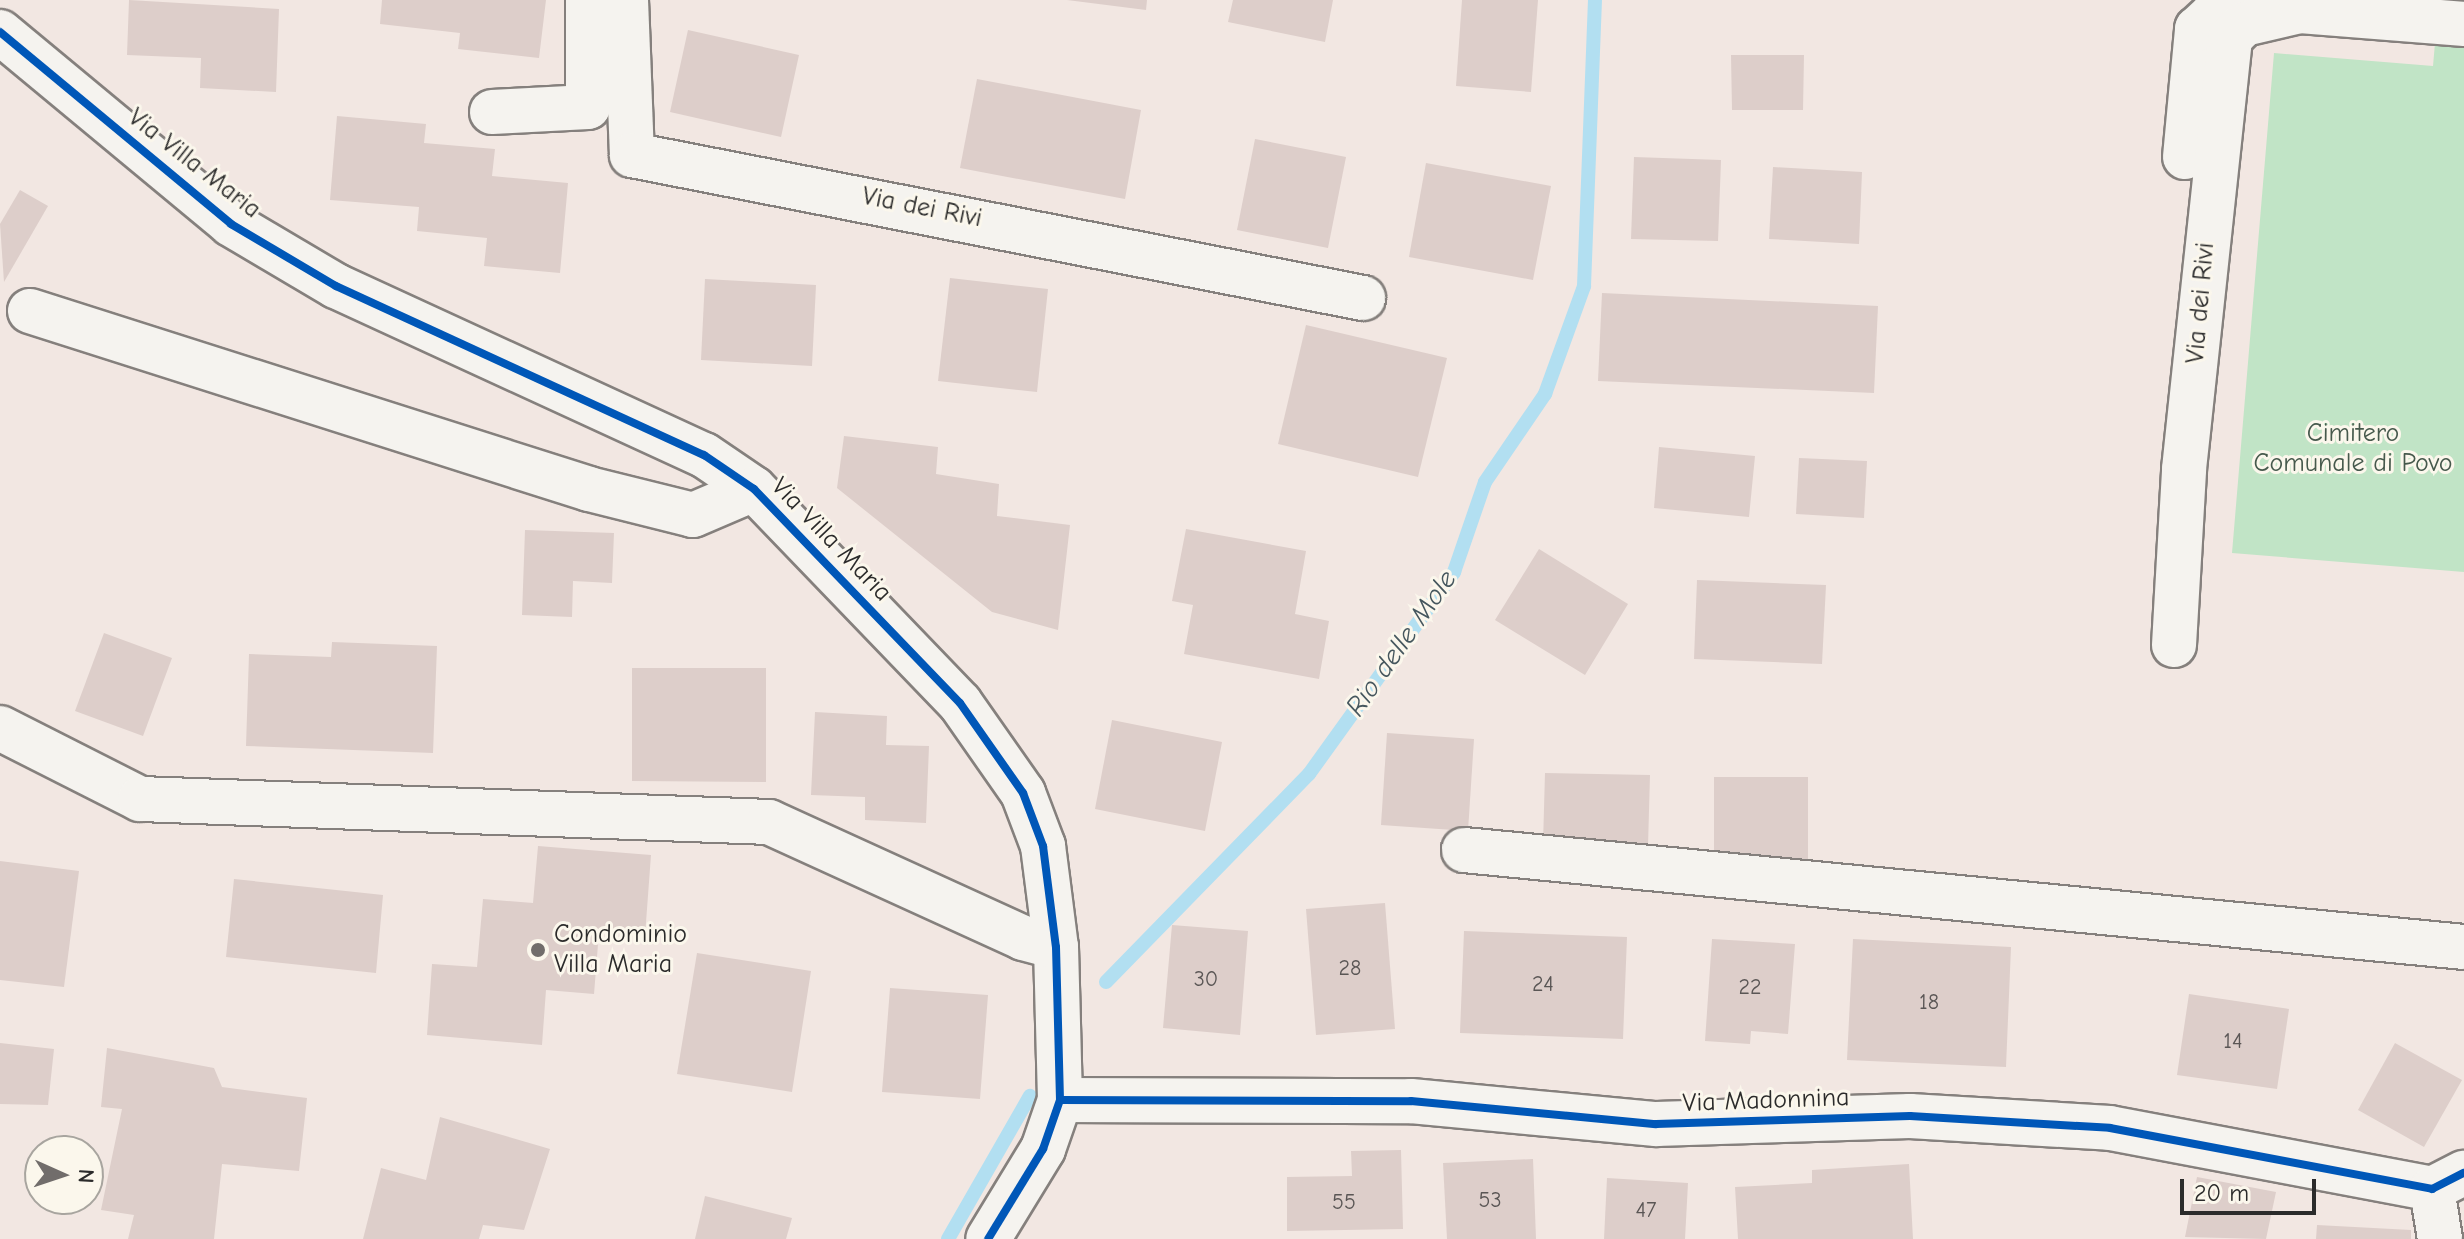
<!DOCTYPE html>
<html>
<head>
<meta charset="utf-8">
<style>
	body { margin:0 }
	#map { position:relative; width:2464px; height:1239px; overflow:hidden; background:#f2e7e2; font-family:"Comic Neue",sans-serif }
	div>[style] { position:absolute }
	.green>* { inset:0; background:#c1e4c6 }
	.stream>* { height:14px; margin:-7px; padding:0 7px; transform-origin:7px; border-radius:7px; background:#b2dff1 }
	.building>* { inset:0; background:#ddceca }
	.roads { filter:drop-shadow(2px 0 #85807d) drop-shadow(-2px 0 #85807d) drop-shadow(0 2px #85807d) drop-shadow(0 -2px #85807d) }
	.minor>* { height:44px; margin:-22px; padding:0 22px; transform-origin:22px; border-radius:22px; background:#f5f3ef }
	.cycleway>* { height:8px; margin:-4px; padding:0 4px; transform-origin:4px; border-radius:4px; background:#0057b8 }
	.dots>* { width:22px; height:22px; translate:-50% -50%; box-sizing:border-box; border:4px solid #fbf7ec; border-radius:50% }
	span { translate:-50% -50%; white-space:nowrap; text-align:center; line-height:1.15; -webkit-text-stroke:6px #fbf7ec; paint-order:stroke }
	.number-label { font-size:22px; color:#5a5655 }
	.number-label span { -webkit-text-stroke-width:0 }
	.street-label { font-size:26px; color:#2b2b2b }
	.park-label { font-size:26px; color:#46594c }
	.poi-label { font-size:26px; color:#2b2b2b }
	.left { translate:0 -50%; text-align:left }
	.water-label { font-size:28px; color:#46575e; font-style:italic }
	.north { position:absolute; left:24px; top:1135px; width:80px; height:80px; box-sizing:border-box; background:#fbf7ec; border:2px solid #a8a59f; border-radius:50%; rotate:93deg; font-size:22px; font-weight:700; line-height:32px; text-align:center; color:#2b2b2b }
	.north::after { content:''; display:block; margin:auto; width:28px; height:36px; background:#716d6b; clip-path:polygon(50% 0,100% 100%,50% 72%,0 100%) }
	.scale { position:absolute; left:2180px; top:1179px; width:136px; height:36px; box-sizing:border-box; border:4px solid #2b2b2b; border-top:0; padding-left:10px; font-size:24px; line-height:28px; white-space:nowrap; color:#2b2b2b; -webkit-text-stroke:6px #fbf7ec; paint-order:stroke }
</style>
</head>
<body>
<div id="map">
	<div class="green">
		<div style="clip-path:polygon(2435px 43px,2464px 46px,2464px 572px,2232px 553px,2274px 53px,2433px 66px)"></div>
	</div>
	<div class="stream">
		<div style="left:1106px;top:982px;width:291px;rotate:-45.7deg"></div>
		<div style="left:1309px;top:774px;width:249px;rotate:-54.3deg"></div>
		<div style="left:1454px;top:572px;width:95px;rotate:-71deg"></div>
		<div style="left:1485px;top:482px;width:107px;rotate:-55.7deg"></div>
		<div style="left:1545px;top:394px;width:115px;rotate:-70.1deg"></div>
		<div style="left:1584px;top:286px;width:286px;rotate:-87.8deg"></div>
		<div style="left:948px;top:1239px;width:165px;rotate:-60.2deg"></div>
	</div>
	<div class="building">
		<div style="clip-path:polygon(129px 0,279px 9px,276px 92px,200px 88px,201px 58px,127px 55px)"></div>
		<div style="clip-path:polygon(382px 0,546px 0,539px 58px,458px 49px,460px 33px,380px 24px)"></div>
		<div style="clip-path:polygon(1067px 0,1147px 0,1146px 10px)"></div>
		<div style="clip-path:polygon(1233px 0,1333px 0,1325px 42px,1228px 22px)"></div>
		<div style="clip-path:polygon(1462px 0,1538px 0,1531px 92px,1456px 86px)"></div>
		<div style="clip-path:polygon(688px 30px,799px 55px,781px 137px,670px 112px)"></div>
		<div style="clip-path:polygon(1731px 55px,1804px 55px,1803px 110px,1732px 110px)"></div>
		<div style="clip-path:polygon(977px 79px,1141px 110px,1125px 199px,960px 168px)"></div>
		<div style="clip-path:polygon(337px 116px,426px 124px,424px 143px,495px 149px,492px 176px,568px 183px,560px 273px,484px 266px,487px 238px,417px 231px,419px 207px,330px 200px)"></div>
		<div style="clip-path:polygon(1255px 139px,1346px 157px,1328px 248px,1237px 230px)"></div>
		<div style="clip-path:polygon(1634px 157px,1721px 160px,1718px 241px,1631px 239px)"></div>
		<div style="clip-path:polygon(1426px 163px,1551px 186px,1533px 280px,1409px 257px)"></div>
		<div style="clip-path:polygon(1773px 167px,1862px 172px,1859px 244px,1769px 239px)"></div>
		<div style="clip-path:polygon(20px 190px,48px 206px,4px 282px,0 224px)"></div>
		<div style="clip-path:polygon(950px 278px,1048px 289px,1037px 392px,938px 381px)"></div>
		<div style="clip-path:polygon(705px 279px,816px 285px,812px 366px,701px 360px)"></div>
		<div style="clip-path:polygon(1602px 293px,1878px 306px,1874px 393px,1598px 381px)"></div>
		<div style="clip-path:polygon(1306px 325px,1447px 358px,1418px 477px,1278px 444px)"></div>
		<div style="clip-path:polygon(844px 436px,938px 447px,936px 474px,999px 484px,997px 516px,1070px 525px,1058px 630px,992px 612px,837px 488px)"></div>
		<div style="clip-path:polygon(1659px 447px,1755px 456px,1749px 517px,1654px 508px)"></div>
		<div style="clip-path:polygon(1799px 458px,1867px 461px,1864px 518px,1796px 514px)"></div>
		<div style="clip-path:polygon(1186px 529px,1306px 551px,1295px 614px,1329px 621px,1319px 679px,1184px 654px,1193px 605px,1172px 601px)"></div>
		<div style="clip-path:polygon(525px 530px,614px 533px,612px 583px,573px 581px,572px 617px,522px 615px)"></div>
		<div style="clip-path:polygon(1539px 549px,1628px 604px,1585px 675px,1495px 620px)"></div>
		<div style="clip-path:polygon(1697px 580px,1826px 585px,1822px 664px,1694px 659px)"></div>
		<div style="clip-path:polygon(104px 633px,172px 658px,143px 736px,75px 711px)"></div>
		<div style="clip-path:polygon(332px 642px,437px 646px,433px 753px,246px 746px,249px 654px,331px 657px)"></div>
		<div style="clip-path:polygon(632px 668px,766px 668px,766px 782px,632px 781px)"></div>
		<div style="clip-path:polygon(815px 712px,887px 716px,886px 745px,929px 746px,926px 823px,865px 820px,865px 797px,811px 795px)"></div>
		<div style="clip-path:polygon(1112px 720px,1222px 742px,1205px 831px,1095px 809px)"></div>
		<div style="clip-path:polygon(1387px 733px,1474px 739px,1468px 831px,1381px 825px)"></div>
		<div style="clip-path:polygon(1545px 773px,1650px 775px,1648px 846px,1543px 844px)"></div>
		<div style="clip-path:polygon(1714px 777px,1808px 777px,1808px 867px,1714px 868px)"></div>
		<div style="clip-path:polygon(538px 846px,651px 855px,645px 936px,599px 932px,594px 994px,546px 990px,542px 1045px,427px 1035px,432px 964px,477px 967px,483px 899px,533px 903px)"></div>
		<div style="clip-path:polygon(0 861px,79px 871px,64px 987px,0 980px)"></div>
		<div style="clip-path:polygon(234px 879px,383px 895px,376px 973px,226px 957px)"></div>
		<div style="clip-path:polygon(1385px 903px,1395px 1029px,1316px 1035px,1306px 909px)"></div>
		<div style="clip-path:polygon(1172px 925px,1248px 931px,1240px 1035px,1163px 1028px)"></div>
		<div style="clip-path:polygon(1464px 931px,1627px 937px,1623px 1039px,1460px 1033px)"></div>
		<div style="clip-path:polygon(1712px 939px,1795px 944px,1788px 1034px,1751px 1031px,1750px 1044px,1705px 1041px)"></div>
		<div style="clip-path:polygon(1853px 939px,2011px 947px,2006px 1067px,1847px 1060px)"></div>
		<div style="clip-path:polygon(697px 953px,811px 971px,792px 1092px,677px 1074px)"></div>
		<div style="clip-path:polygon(890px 988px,988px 995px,980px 1099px,882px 1092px)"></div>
		<div style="clip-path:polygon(2189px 994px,2289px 1009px,2277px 1089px,2177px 1075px)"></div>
		<div style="clip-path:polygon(0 1043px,54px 1049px,48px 1105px,0 1104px)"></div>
		<div style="clip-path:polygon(2395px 1043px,2462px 1080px,2424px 1147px,2358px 1110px)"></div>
		<div style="clip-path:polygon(107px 1048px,214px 1068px,222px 1087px,307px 1098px,299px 1171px,222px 1164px,214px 1239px,128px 1239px,134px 1215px,101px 1210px,122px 1109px,101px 1107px)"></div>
		<div style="clip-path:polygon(440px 1117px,550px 1149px,524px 1230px,483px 1225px,479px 1239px,363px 1239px,381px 1168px,426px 1180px)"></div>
		<div style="clip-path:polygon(1401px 1150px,1403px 1229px,1287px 1231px,1287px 1177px,1352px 1176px,1351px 1151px)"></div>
		<div style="clip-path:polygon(1533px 1159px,1536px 1239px,1447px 1239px,1443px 1163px)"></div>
		<div style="clip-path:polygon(1909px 1164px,1913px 1239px,1738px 1239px,1735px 1187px,1812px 1183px,1812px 1170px)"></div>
		<div style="clip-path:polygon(2197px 1177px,2276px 1192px,2266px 1239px,2185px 1237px)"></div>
		<div style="clip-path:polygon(1607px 1178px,1688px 1183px,1685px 1239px,1604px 1239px)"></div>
		<div style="clip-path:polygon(705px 1196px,792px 1218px,786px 1239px,695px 1239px)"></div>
		<div style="clip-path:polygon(2317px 1225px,2411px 1230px,2411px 1239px,2316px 1239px)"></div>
	</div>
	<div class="roads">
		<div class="minor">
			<div style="left:626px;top:0;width:155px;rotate:87.8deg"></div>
			<div style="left:632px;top:155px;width:745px;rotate:11.07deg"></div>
			<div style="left:0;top:32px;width:300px;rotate:39.7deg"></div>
			<div style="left:231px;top:224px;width:122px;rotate:30.6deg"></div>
			<div style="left:336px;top:286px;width:405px;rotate:24.7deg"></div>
			<div style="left:704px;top:455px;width:60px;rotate:34.2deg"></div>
			<div style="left:754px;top:489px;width:297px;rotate:46.1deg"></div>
			<div style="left:960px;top:703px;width:110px;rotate:55deg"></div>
			<div style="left:1023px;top:793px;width:57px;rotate:69.3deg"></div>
			<div style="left:1043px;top:846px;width:102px;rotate:82.7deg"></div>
			<div style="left:1056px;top:947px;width:153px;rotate:88.5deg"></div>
			<div style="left:1060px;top:1100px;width:52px;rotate:109.1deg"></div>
			<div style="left:1043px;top:1149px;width:105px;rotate:121.4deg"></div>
			<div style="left:492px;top:112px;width:96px;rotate:-3deg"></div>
			<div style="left:588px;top:107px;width:107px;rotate:-90deg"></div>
			<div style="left:2185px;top:157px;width:129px;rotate:-84.6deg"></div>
			<div style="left:2197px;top:29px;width:22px;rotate:-43deg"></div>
			<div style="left:2213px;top:14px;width:48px;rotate:-2.4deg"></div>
			<div style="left:30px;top:311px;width:587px;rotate:17.66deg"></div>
			<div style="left:589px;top:489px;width:107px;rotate:14deg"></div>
			<div style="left:693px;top:515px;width:66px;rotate:-23.1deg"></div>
			<div style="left:2174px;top:645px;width:176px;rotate:-86.7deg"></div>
			<div style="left:2184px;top:469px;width:433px;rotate:-83.9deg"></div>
			<div style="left:2230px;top:38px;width:20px;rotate:-45deg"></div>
			<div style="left:2244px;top:24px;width:57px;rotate:-13.1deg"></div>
			<div style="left:2300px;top:11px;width:165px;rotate:4.5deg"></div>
			<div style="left:0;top:728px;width:157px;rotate:26.9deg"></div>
			<div style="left:140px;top:799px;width:629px;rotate:2.09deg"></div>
			<div style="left:769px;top:822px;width:279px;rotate:24.5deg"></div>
			<div style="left:1023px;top:938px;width:34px;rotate:15deg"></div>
			<div style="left:1464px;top:850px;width:1005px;rotate:5.54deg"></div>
			<div style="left:1060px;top:1100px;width:351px;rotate:0.2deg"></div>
			<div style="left:1411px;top:1101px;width:246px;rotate:5.4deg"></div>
			<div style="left:1656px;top:1124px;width:254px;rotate:-1.8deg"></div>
			<div style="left:1910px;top:1116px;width:200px;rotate:3.4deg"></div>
			<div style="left:2110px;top:1128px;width:328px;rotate:10.7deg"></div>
			<div style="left:2432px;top:1189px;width:36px;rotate:-27deg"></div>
			<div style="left:2432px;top:1189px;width:51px;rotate:80.9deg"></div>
		</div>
	</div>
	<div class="cycleway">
		<div style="left:0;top:32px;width:300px;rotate:39.7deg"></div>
		<div style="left:231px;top:224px;width:122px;rotate:30.6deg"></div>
		<div style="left:336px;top:286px;width:405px;rotate:24.7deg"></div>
		<div style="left:704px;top:455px;width:60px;rotate:34.2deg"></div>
		<div style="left:754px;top:489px;width:297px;rotate:46.1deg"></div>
		<div style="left:960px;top:703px;width:110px;rotate:55deg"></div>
		<div style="left:1023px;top:793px;width:57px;rotate:69.3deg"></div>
		<div style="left:1043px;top:846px;width:102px;rotate:82.7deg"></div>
		<div style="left:1056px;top:947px;width:153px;rotate:88.5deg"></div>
		<div style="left:1060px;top:1100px;width:52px;rotate:109.1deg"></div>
		<div style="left:1043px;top:1149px;width:105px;rotate:121.4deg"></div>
		<div style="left:1060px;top:1100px;width:351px;rotate:0.2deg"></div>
		<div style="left:1411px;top:1101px;width:246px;rotate:5.4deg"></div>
		<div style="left:1656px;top:1124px;width:254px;rotate:-1.8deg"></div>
		<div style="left:1910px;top:1116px;width:200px;rotate:3.4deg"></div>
		<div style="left:2110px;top:1128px;width:328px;rotate:10.7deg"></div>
		<div style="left:2432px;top:1189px;width:36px;rotate:-27deg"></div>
	</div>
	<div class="dots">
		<div style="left:538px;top:950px;background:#716d6b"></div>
	</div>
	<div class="number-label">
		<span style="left:1350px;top:969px">28</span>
		<span style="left:1206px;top:980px">30</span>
		<span style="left:1543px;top:985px">24</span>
		<span style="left:1750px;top:988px">22</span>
		<span style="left:1929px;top:1003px">18</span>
		<span style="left:2233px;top:1042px">14</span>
		<span style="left:1490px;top:1201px">53</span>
		<span style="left:1344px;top:1203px">55</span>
		<span style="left:1646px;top:1211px">47</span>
	</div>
	<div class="street-label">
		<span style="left:194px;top:164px;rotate:38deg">Via Villa Maria</span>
		<span style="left:922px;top:208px;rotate:11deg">Via dei Rivi</span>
		<span style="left:2201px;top:303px;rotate:-85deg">Via dei Rivi</span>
		<span style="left:831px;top:540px;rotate:46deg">Via Villa Maria</span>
		<span style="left:1766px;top:1101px;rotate:-2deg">Via Madonnina</span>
	</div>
	<div class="park-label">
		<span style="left:2353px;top:449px">Cimitero<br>Comunale di Povo</span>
	</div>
	<div class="poi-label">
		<span class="left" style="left:554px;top:950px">Condominio<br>Villa Maria</span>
	</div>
	<div class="water-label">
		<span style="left:1401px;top:643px;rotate:-55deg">Rio delle Mole</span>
	</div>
	<div class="north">N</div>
	<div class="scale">20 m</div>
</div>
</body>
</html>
